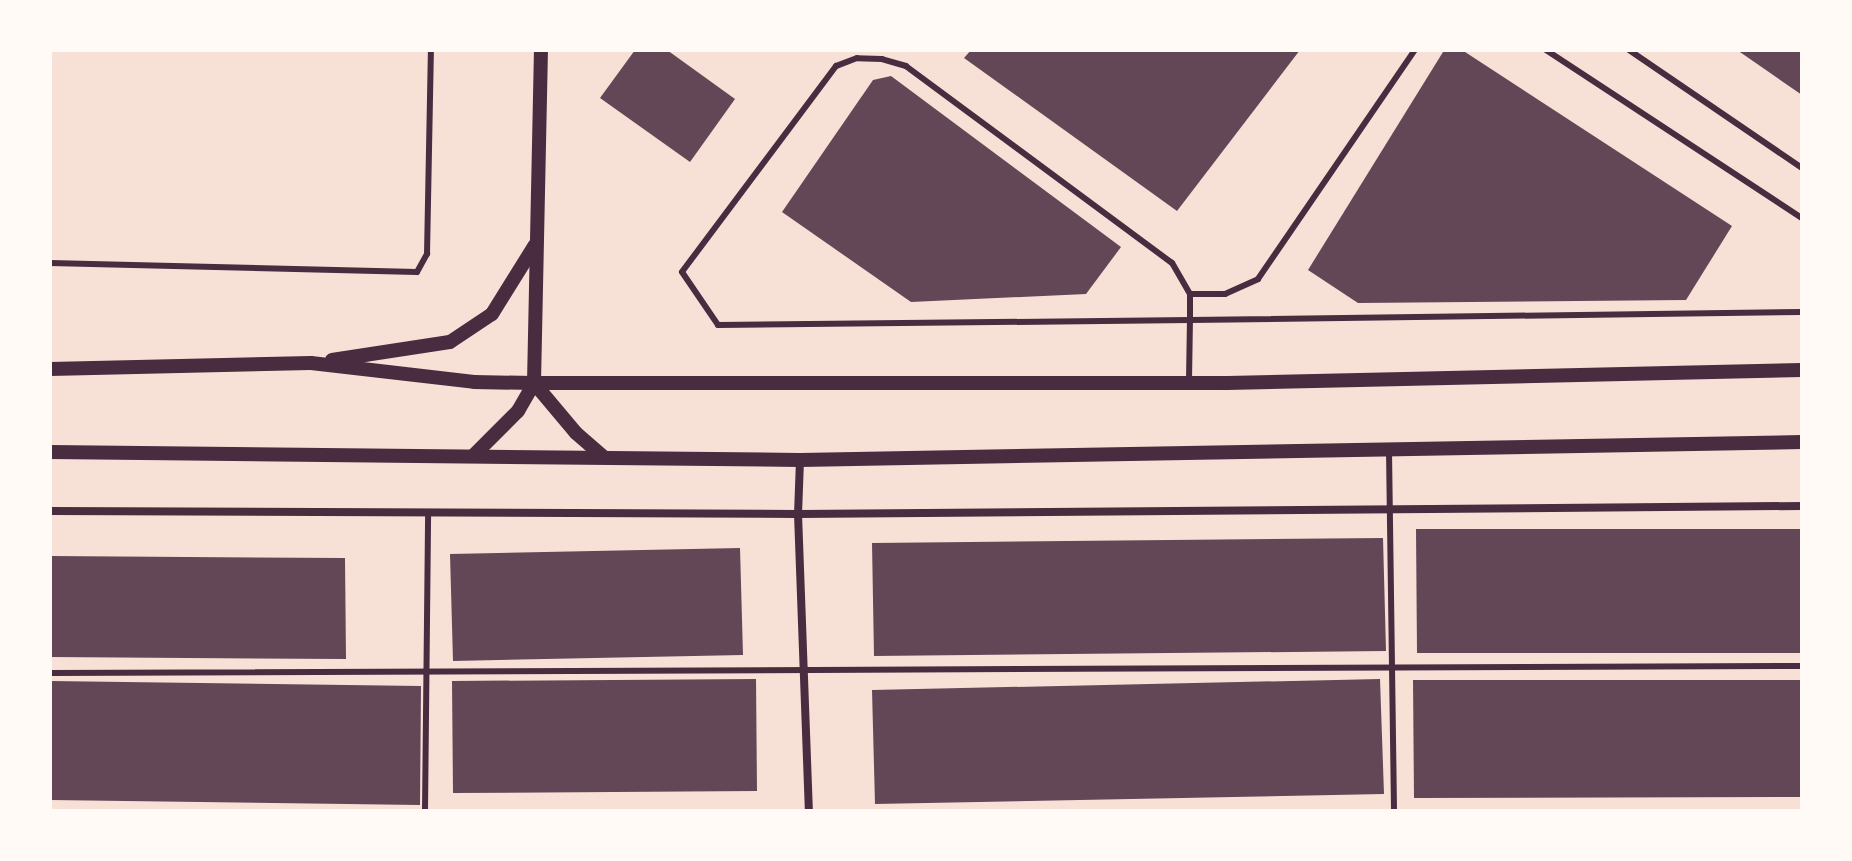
<!DOCTYPE html>
<html>
<head>
<meta charset="utf-8">
<style>
	body { margin:0 }
	#map { position:relative; width:1852px; height:861px; overflow:hidden; background:#f7e1d7; font-family:"Open Sans",sans-serif }
	div>[style] { position:absolute }
	.building>* { inset:0; background:#644757 }
	.service>* { height:6px; margin:-3px; padding:0 3px; transform-origin:3px; border-radius:3px; background:#4a2c40 }
	.minor>* { height:8px; margin:-4px; padding:0 4px; transform-origin:4px; border-radius:4px; background:#4a2c40 }
	.tertiary>* { height:14px; margin:-7px; padding:0 7px; transform-origin:7px; border-radius:7px; background:#4a2c40 }
	span { translate:-50% -50%; white-space:nowrap; text-align:center; line-height:1.15; -webkit-text-stroke:6px #fffaf5; paint-order:stroke }
	.frame { position:absolute; inset:0; border:52px solid #fffaf5; pointer-events:none }
</style>
</head>
<body>
<div id="map">
	<div class="building">
		<div style="clip-path:polygon(635px 50px,667px 50px,735px 99px,690px 162px,600px 98px)"></div>
		<div style="clip-path:polygon(971px 50px,1300px 50px,1177px 211px,964px 58px)"></div>
		<div style="clip-path:polygon(1462px 50px,1732px 226px,1686px 300px,1358px 303px,1308px 270px,1443px 52px)"></div>
		<div style="clip-path:polygon(1737px 50px,1802px 50px,1802px 95px)"></div>
		<div style="clip-path:polygon(891px 76px,1121px 247px,1086px 294px,911px 302px,782px 212px,873px 80px)"></div>
		<div style="clip-path:polygon(1416px 529px,1802px 529px,1802px 653px,1417px 653px)"></div>
		<div style="clip-path:polygon(1383px 538px,1386px 651px,874px 656px,872px 543px)"></div>
		<div style="clip-path:polygon(740px 548px,743px 655px,453px 661px,450px 554px)"></div>
		<div style="clip-path:polygon(50px 556px,345px 558px,346px 659px,50px 657px)"></div>
		<div style="clip-path:polygon(756px 679px,757px 791px,453px 793px,452px 681px)"></div>
		<div style="clip-path:polygon(1380px 679px,1384px 794px,875px 804px,872px 690px)"></div>
		<div style="clip-path:polygon(1413px 680px,1802px 680px,1802px 797px,1414px 798px)"></div>
		<div style="clip-path:polygon(50px 681px,421px 686px,420px 805px,50px 800px)"></div>
	</div>
	<div class="service">
		<div style="left:1546px;top:50px;width:306px;rotate:33.3deg"></div>
		<div style="left:1629px;top:50px;width:209px;rotate:34.3deg"></div>
		<div style="left:50px;top:263px;width:367px;rotate:1.4deg"></div>
		<div style="left:417px;top:272px;width:21px;rotate:-61deg"></div>
		<div style="left:427px;top:254px;width:204px;rotate:-88.9deg"></div>
		<div style="left:1190px;top:294px;width:35px"></div>
		<div style="left:1225px;top:294px;width:36px;rotate:-24deg"></div>
		<div style="left:1258px;top:279px;width:278px;rotate:-55.6deg"></div>
		<div style="left:1189px;top:381px;width:61px;rotate:-89.1deg"></div>
		<div style="left:1190px;top:320px;width:26px;rotate:-90deg"></div>
		<div style="left:1190px;top:294px;width:36px;rotate:-120deg"></div>
		<div style="left:1172px;top:263px;width:331px;rotate:-143.5deg"></div>
		<div style="left:906px;top:66px;width:25px;rotate:-164deg"></div>
		<div style="left:882px;top:59px;width:25px;rotate:-178deg"></div>
		<div style="left:857px;top:58px;width:22px;rotate:159deg"></div>
		<div style="left:836px;top:66px;width:257px;rotate:126.8deg"></div>
		<div style="left:682px;top:272px;width:64px;rotate:55.8deg"></div>
		<div style="left:718px;top:325px;width:472px;rotate:-0.6deg"></div>
		<div style="left:1190px;top:320px;width:612px;rotate:-0.75deg"></div>
		<div style="left:1389px;top:451px;width:360px;rotate:89.2deg"></div>
		<div style="left:50px;top:673px;width:1752px;rotate:-0.23deg"></div>
		<div style="left:425px;top:811px;width:297px;rotate:-89.4deg"></div>
	</div>
	<div class="minor">
		<div style="left:800px;top:460px;width:54px;rotate:92.1deg"></div>
		<div style="left:798px;top:514px;width:297px;rotate:87.9deg"></div>
		<div style="left:50px;top:511px;width:748px;rotate:0.23deg"></div>
		<div style="left:798px;top:514px;width:1004px;rotate:-0.46deg"></div>
	</div>
	<div class="tertiary">
		<div style="left:332px;top:360px;width:119px;rotate:-8.7deg"></div>
		<div style="left:450px;top:342px;width:50px;rotate:-33.7deg"></div>
		<div style="left:492px;top:314px;width:81px;rotate:-58.1deg"></div>
		<div style="left:50px;top:369px;width:261px;rotate:-1.3deg"></div>
		<div style="left:311px;top:363px;width:164px;rotate:6.6deg"></div>
		<div style="left:474px;top:382px;width:60px;rotate:1deg"></div>
		<div style="left:534px;top:383px;width:693px"></div>
		<div style="left:1227px;top:383px;width:575px;rotate:-1.3deg"></div>
		<div style="left:534px;top:383px;width:65px;rotate:50deg"></div>
		<div style="left:576px;top:433px;width:37px;rotate:41deg"></div>
		<div style="left:50px;top:452px;width:750px;rotate:0.61deg"></div>
		<div style="left:800px;top:460px;width:1002px;rotate:-1.03deg"></div>
		<div style="left:475px;top:454px;width:61px;rotate:-45deg"></div>
		<div style="left:518px;top:411px;width:32px;rotate:-60deg"></div>
		<div style="left:534px;top:383px;width:333px;rotate:-88.8deg"></div>
	</div>
	<div class="frame"></div>
</div>
</body>
</html>
